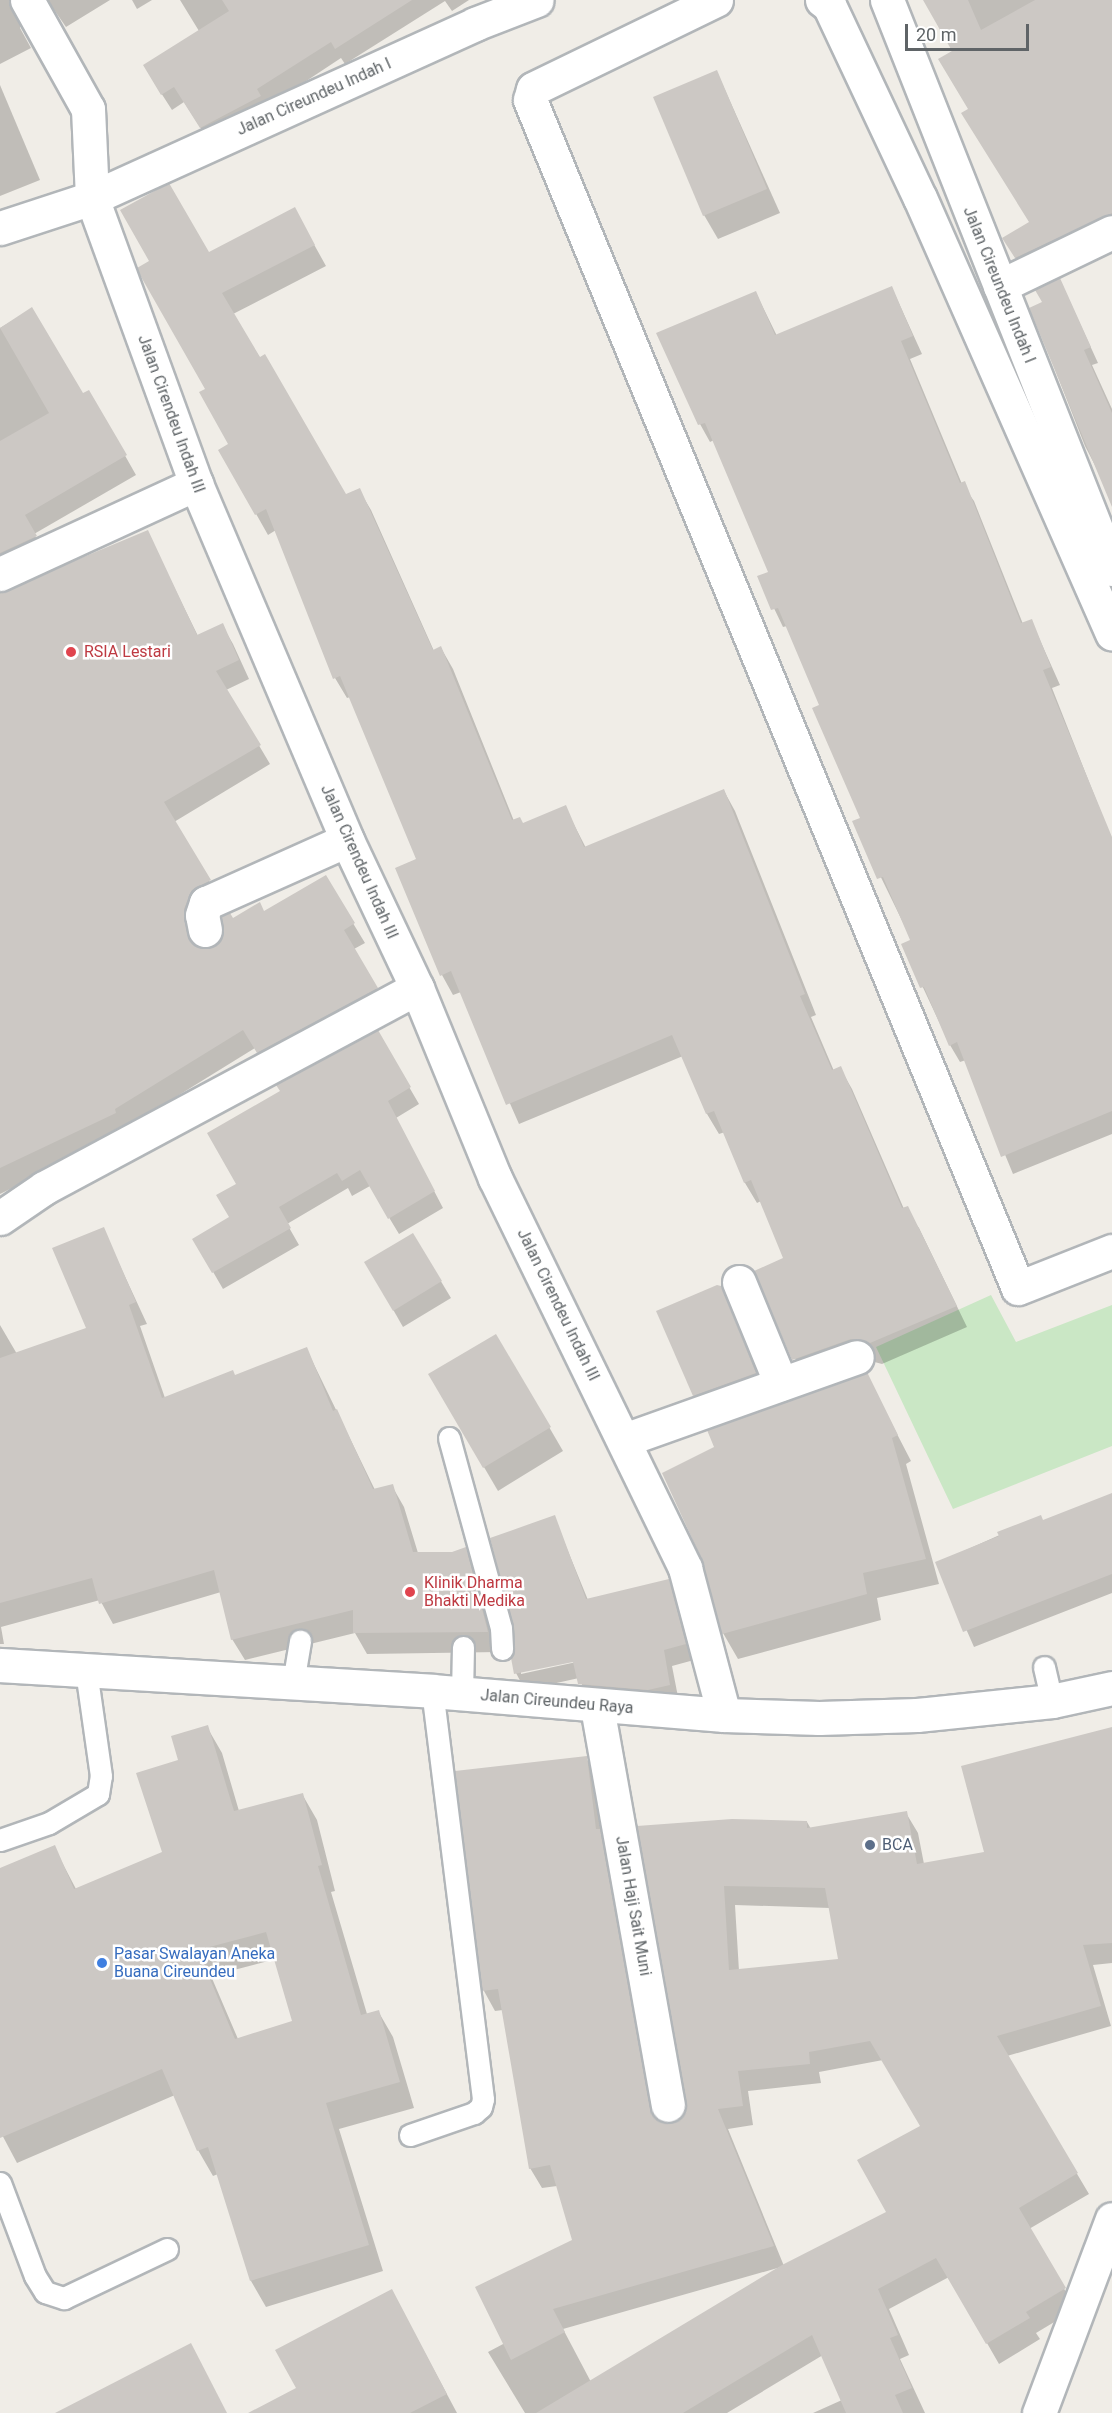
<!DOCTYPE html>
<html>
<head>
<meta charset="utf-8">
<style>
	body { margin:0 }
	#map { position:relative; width:1112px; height:2413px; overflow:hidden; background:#f0ede7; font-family:Roboto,sans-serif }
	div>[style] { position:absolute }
	.green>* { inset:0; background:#cae7c5 }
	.shadow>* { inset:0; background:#0003 }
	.building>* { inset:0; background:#ccc8c4 }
	.roads { filter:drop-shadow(2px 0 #b2b6b9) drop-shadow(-2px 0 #b2b6b9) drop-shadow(0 2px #b2b6b9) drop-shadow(0 -2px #b2b6b9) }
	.service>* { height:21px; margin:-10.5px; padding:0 10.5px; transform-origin:10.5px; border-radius:10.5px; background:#fff }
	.minor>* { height:33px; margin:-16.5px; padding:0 16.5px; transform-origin:16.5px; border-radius:16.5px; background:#fff }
	.tertiary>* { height:33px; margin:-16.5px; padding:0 16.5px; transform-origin:16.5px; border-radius:16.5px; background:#fff }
	.secondary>* { height:33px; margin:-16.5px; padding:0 16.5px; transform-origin:16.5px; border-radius:16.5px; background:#fff }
	.dots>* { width:16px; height:16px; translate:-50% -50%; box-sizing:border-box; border:3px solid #fff; border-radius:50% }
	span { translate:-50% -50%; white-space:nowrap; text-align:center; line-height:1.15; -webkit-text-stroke:5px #fff; paint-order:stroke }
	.street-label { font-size:16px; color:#5f6467 }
	.health-label { font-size:16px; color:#be3a42 }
	.left { translate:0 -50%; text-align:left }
	.service-label { font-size:16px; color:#4e5e75 }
	.shop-label { font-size:16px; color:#366cbe }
	.scale { position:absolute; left:905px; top:24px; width:124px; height:27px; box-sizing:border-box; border:3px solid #5f6467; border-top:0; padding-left:8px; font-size:18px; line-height:21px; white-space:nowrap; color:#5f6467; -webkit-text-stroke:4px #fff; paint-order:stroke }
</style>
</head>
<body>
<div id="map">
	<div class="green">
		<div style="clip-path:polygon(991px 1295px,1016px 1342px,1112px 1305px,1112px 1446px,953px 1509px,876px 1347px)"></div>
	</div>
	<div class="shadow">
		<div style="clip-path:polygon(0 0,110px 0,66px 27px,48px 1px,29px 1px,21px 8px,20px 28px,31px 48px,0 64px)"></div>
		<div style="clip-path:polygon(132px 0,152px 0,137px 9px)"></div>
		<div style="clip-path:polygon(180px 0,469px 0,452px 11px,445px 1px,345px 64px,341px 58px,211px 144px,184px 102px,172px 110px,154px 82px,199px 31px)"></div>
		<div style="clip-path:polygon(925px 0,1112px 0,1112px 233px,1025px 273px,1013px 254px,1030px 223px,970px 110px,954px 51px)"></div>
		<div style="clip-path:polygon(717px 72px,780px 213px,718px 239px,704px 215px)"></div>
		<div style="clip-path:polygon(0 85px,40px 180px,0 196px)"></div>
		<div style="clip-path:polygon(306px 230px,326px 266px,233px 314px,345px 496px,359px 490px,371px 510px,434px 651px,441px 648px,453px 669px,514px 821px,523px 824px,565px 807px,586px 848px,724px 791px,735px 811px,816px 1015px,811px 1017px,834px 1071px,840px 1068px,852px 1089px,904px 1209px,919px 1228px,967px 1327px,882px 1364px,863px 1359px,805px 1380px,756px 1272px,785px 1259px,761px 1201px,757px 1203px,745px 1183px,725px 1132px,719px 1134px,707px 1114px,683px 1056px,519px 1124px,461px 992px,453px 995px,442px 975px,418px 860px,350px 697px,347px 698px,335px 678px,276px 530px,268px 535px,220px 450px,230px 444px,207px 389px,208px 254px)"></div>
		<div style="clip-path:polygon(1060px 280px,1098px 363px,1092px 365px,1112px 409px,1112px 498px,1085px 446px,1031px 308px,1044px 303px)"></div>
		<div style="clip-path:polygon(892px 288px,922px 354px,910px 359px,962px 484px,974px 501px,1023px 624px,1031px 620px,1060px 685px,1052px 688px,1112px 840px,1112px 1134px,1013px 1174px,966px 1060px,960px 1062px,950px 1045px,903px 945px,912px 941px,854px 822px,862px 819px,821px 706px,787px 626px,783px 627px,759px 577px,770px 573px,714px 440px,710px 442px,700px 424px,756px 293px,777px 336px)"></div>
		<div style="clip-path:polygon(32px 309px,82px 395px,89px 392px,136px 475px,34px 534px,46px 556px,0 579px,0 328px)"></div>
		<div style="clip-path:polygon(147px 532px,198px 636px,222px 625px,233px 644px,249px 679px,226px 690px,270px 764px,174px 822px,220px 900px,194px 929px,198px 949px,218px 946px,232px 920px,264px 913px,325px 877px,365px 943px,354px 949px,387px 1007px,269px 1071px,255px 1048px,124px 1129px,126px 1132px,0 1194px,0 594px)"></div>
		<div style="clip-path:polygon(377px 1032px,419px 1104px,396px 1118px,443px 1208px,399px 1234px,370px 1186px,352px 1196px,348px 1188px,287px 1224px,299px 1245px,223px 1289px,194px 1239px,231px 1218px,238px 1184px,282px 1092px)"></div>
		<div style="clip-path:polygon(103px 1229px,147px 1324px,140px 1326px,165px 1398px,236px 1377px,306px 1348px,375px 1490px,392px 1486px,404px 1507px,418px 1553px,452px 1553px,465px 1549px,477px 1570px,499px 1652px,367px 1654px,355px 1633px,245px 1660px,232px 1639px,221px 1592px,113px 1624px,100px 1600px,1px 1627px,4px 1644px,0 1644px,0 1325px,17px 1354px,88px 1329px)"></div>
		<div style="clip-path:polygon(413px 1235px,451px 1298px,403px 1327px,366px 1262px)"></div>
		<div style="clip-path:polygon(721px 1288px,764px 1390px,704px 1411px,694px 1395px)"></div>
		<div style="clip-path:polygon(496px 1336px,563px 1451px,498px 1491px,430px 1375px)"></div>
		<div style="clip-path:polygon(866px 1374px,911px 1461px,906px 1464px,939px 1584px,877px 1598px,881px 1620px,738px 1659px,723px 1633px,716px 1448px)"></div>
		<div style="clip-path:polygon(1112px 1495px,1112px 1593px,974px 1647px,937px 1563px,1040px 1517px,1043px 1522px)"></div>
		<div style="clip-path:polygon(evenodd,554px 1517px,588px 1600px,668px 1581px,677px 1597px,694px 1660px,672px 1666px,679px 1702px,589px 1700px,579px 1678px,525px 1690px,516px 1673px,554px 1517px,580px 1658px,581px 1661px,521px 1674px,521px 1671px,580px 1658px)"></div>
		<div style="clip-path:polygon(evenodd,207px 1727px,222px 1753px,239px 1811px,302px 1794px,317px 1820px,335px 1891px,331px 1892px,367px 2014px,378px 2011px,393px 2037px,414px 2108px,339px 2129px,383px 2271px,266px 2307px,251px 2281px,218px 2174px,213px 2176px,198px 2150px,175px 2095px,17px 2163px,0 2131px,0 1870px,54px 1847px,76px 1889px,164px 1852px,180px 1761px,207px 1727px,276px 1959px,294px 2022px,238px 2039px,211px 1976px,276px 1959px)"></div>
		<div style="clip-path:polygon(evenodd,1112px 1729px,1112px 1963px,1093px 1965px,1111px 2026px,1007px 2056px,1089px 2194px,1029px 2229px,1076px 2309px,1036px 2333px,1040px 2339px,999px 2364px,949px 2277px,889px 2309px,909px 2355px,900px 2359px,925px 2413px,813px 2413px,842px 2400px,823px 2355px,727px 2413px,525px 2413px,488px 2352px,505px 2343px,574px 2241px,557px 2186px,542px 2188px,530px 2168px,503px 2010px,495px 2011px,484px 1991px,457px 1773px,586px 1758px,598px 1778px,659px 2121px,671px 2125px,682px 2120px,688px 2102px,639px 1828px,807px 1822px,811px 1829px,906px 1813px,918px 1833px,924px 1864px,986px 1853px,1112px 1729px,735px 1905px,830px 1908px,839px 1960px,739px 1971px,735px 1905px,1112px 1729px,883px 2060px,922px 2126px,888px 2213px,784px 2266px,728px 2129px,753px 2125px,748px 2091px,821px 2083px,819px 2072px,883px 2060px,1112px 1729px,781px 2267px,591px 2382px,563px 2329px,781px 2267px)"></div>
		<div style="clip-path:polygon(403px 2312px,457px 2413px,251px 2413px,298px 2389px)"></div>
	</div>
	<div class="building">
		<div style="clip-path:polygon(222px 0,412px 0,335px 49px,331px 42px,257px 89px,261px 96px,200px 128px,174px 87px,161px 95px,143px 65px,229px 11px)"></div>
		<div style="clip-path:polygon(923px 0,968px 0,981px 30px,1035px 0,1112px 0,1112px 213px,1015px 258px,1002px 238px,1029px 222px,961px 113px,968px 109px,938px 59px,952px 51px)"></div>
		<div style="clip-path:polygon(717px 70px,767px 189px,703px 216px,653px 97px)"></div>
		<div style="clip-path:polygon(169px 183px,209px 252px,295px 207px,315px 245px,222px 293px,260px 357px,265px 354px,346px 494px,360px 488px,433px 650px,441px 646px,512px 820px,520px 817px,523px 823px,566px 805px,584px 847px,724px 789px,805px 994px,800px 996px,832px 1070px,841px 1066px,902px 1208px,908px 1206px,957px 1306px,870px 1343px,851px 1339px,792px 1360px,754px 1271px,783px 1258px,751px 1180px,744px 1183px,714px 1111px,706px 1114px,672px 1035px,506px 1105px,451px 971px,440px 976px,395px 868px,416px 859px,340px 676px,333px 679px,266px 509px,255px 515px,218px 450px,228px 444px,199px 392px,205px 389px,140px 275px,137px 268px,149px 261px,120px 210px)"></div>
		<div style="clip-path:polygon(1060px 278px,1091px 347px,1084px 350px,1112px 413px,1112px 507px,1029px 308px,1042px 302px,1035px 290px)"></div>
		<div style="clip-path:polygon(892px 286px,913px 336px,901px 341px,960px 483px,965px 481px,1021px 623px,1032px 619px,1051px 667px,1043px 670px,1112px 837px,1112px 1111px,1001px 1157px,957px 1042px,949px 1046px,924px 987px,920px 988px,901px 944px,910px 940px,883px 877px,877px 879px,852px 821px,860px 818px,812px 708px,819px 705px,778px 608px,771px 610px,757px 576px,768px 572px,705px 423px,698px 425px,656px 333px,756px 291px,775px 335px)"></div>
		<div style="clip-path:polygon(32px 307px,83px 393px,89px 390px,127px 455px,25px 515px,37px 536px,0 553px,0 441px,49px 413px,0 328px)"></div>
		<div style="clip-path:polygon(148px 530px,197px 635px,223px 623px,239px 660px,216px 671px,261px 745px,164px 802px,211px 880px,192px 890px,184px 909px,191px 942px,200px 948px,217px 944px,223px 935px,221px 917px,230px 913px,233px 918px,260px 902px,264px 911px,326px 875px,355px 923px,344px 930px,378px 988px,257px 1053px,243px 1030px,115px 1109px,116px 1113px,0 1168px,0 592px)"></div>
		<div style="clip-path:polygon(378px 1030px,411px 1087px,388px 1101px,435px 1191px,388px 1219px,360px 1170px,342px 1181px,337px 1173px,279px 1207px,291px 1228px,212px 1273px,192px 1239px,229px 1217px,216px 1195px,236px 1184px,207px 1133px,280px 1091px,276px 1085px)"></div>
		<div style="clip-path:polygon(104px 1227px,136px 1302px,129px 1305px,162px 1398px,233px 1370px,235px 1375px,307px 1347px,333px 1411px,337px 1409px,373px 1489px,393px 1484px,413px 1552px,452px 1552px,466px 1547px,488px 1632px,353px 1633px,353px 1610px,231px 1640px,214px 1570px,99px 1604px,92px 1578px,0 1603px,0 1358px,86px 1328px,52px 1248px)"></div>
		<div style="clip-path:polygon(413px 1233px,442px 1281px,393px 1311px,364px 1262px)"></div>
		<div style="clip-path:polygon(717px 1285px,721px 1286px,756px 1373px,693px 1396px,656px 1311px)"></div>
		<div style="clip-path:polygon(496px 1334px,551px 1427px,483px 1468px,428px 1374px)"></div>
		<div style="clip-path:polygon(867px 1372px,898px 1435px,892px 1438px,926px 1559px,863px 1573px,867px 1594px,722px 1634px,702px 1560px,662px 1473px,714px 1447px,707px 1430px)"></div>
		<div style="clip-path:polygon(1112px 1493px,1112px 1574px,963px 1632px,935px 1562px,999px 1536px,997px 1532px,1041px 1515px,1043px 1520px)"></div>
		<div style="clip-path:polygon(555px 1515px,586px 1599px,669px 1579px,686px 1644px,664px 1650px,670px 1685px,648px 1690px,578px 1684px,573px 1662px,514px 1674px,511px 1658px,515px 1648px,513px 1625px,490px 1538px)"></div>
		<div style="clip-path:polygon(evenodd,208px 1725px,234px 1811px,303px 1793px,322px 1865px,318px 1866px,361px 2015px,379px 2010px,400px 2082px,326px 2103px,369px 2245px,250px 2281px,208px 2147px,197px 2151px,162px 2069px,0 2138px,0 1868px,55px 1845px,74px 1889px,162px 1852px,136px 1773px,178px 1760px,171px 1736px,208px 1725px,266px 1932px,292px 2021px,235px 2039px,198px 1950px,266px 1932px)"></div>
		<div style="clip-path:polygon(evenodd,1112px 1727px,1112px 1943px,1083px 1945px,1101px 2006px,997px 2036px,1078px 2173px,1019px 2208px,1066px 2288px,1026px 2312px,1030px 2318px,986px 2344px,936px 2258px,878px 2289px,898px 2335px,890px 2338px,912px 2388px,895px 2395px,903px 2413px,846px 2413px,812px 2335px,683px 2413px,536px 2413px,782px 2265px,886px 2212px,857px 2160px,920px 2126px,870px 2041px,809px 2052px,810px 2064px,738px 2071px,743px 2106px,718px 2109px,774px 2246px,553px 2309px,565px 2332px,511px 2360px,475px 2287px,572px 2240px,550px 2165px,529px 2169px,498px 1989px,482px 1991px,455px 1771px,587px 1756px,596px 1829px,600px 1829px,650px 2108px,654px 2117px,671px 2123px,680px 2119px,686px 2102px,637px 1826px,732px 1819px,807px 1821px,807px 1828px,907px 1811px,917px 1864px,984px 1852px,961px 1766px,1112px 1727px,724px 1886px,825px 1888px,838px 1959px,729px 1970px,724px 1886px)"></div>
		<div style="clip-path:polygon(392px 2289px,447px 2394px,410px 2413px,248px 2413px,296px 2388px,275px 2350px)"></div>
		<div style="clip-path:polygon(191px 2343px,227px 2413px,55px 2413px)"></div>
	</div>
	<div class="roads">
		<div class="service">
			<div style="left:449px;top:1438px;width:197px;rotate:74.7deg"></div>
			<div style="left:501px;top:1628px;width:21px;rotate:87deg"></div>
			<div style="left:1044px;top:1667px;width:35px;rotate:77deg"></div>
			<div style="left:293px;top:1683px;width:43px;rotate:-80.5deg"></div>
			<div style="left:462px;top:1694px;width:47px;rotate:-88.8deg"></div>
			<div style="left:0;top:1840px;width:52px;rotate:-19.1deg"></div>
			<div style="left:49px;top:1823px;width:57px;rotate:-30.6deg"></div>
			<div style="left:98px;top:1794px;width:18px;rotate:-81deg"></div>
			<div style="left:101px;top:1776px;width:106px;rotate:-98.1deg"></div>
			<div style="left:410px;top:2135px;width:68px;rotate:-19deg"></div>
			<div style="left:474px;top:2113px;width:9px;rotate:-41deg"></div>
			<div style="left:481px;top:2107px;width:8px;rotate:-76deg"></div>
			<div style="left:483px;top:2099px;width:411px;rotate:-97.1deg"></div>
			<div style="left:0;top:2183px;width:99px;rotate:69.4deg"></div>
			<div style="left:35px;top:2276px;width:19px;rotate:58deg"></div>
			<div style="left:45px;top:2292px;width:20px;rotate:18deg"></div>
			<div style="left:64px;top:2298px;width:114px;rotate:-25.4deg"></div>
		</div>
		<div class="minor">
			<div style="left:27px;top:0;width:125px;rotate:60.8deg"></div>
			<div style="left:88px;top:109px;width:89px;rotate:87.4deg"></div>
			<div style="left:92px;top:198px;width:304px;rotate:70deg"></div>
			<div style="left:196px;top:484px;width:387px;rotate:67deg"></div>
			<div style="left:347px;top:840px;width:164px;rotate:64.7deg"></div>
			<div style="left:417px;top:988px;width:205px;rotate:67.7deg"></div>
			<div style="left:495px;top:1178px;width:434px;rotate:64deg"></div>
			<div style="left:685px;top:1568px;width:152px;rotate:75.1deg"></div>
			<div style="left:716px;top:0;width:203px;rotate:154.1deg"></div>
			<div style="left:533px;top:89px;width:11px;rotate:105deg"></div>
			<div style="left:530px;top:100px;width:1284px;rotate:67.67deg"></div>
			<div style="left:1018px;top:1288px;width:101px;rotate:-21.5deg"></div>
			<div style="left:822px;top:0;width:9px;rotate:36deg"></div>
			<div style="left:829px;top:5px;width:213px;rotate:64.8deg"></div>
			<div style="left:920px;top:198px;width:476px;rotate:66.2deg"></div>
			<div style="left:887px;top:0;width:612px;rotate:68.42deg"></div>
			<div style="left:0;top:228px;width:97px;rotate:-18.1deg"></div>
			<div style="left:92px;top:198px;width:421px;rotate:-24.4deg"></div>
			<div style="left:475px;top:24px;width:66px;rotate:-21.2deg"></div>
			<div style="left:1000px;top:286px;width:124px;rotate:-25.7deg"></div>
			<div style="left:0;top:574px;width:216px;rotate:-24.7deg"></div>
			<div style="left:205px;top:930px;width:15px;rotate:-101deg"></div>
			<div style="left:202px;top:915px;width:13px;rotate:-72deg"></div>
			<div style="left:206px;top:903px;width:154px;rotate:-24.1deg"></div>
			<div style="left:0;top:1218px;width:53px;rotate:-34.3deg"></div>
			<div style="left:44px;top:1188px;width:423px;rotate:-28.2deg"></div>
			<div style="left:739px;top:1282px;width:110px;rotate:67.6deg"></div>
			<div style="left:624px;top:1440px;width:247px;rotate:-19.6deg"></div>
			<div style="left:597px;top:1707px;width:404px;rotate:79.9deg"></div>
		</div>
		<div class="tertiary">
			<div style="left:1039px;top:2413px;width:207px;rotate:-69.4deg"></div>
		</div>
		<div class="secondary">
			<div style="left:0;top:1665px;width:433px;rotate:3.4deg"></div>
			<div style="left:432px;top:1691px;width:293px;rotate:4.7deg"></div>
			<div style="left:724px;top:1715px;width:95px;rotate:1.8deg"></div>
			<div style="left:819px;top:1718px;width:98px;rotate:-1.8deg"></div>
			<div style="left:917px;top:1715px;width:136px;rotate:-5.9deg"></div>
			<div style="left:1052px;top:1701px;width:61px;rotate:-12.2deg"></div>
		</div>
	</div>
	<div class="dots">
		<div style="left:71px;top:652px;background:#e0444e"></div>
		<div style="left:410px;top:1592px;background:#e0444e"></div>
		<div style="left:870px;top:1845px;background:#5c6f8a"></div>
		<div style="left:102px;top:1963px;background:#3f7fe0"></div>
	</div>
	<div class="street-label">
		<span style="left:314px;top:97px;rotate:-24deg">Jalan Cireundeu Indah I</span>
		<span style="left:999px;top:285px;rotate:68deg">Jalan Cireundeu Indah I</span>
		<span style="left:171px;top:414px;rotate:70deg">Jalan Cirendeu Indah III</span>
		<span style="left:359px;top:862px;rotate:66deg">Jalan Cirendeu Indah III</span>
		<span style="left:558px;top:1305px;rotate:64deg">Jalan Cirendeu Indah III</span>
		<span style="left:557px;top:1702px;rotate:5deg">Jalan Cireundeu Raya</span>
		<span style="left:633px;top:1906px;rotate:80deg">Jalan Haji Sait Muni</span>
	</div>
	<div class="health-label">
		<span class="left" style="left:84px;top:652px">RSIA Lestari</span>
		<span class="left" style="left:424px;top:1592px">Klinik Dharma<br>Bhakti Medika</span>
	</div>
	<div class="service-label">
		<span class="left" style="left:882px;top:1845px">BCA</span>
	</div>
	<div class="shop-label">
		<span class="left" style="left:114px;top:1963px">Pasar Swalayan Aneka<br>Buana Cireundeu</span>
	</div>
	<div class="scale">20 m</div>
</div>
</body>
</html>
